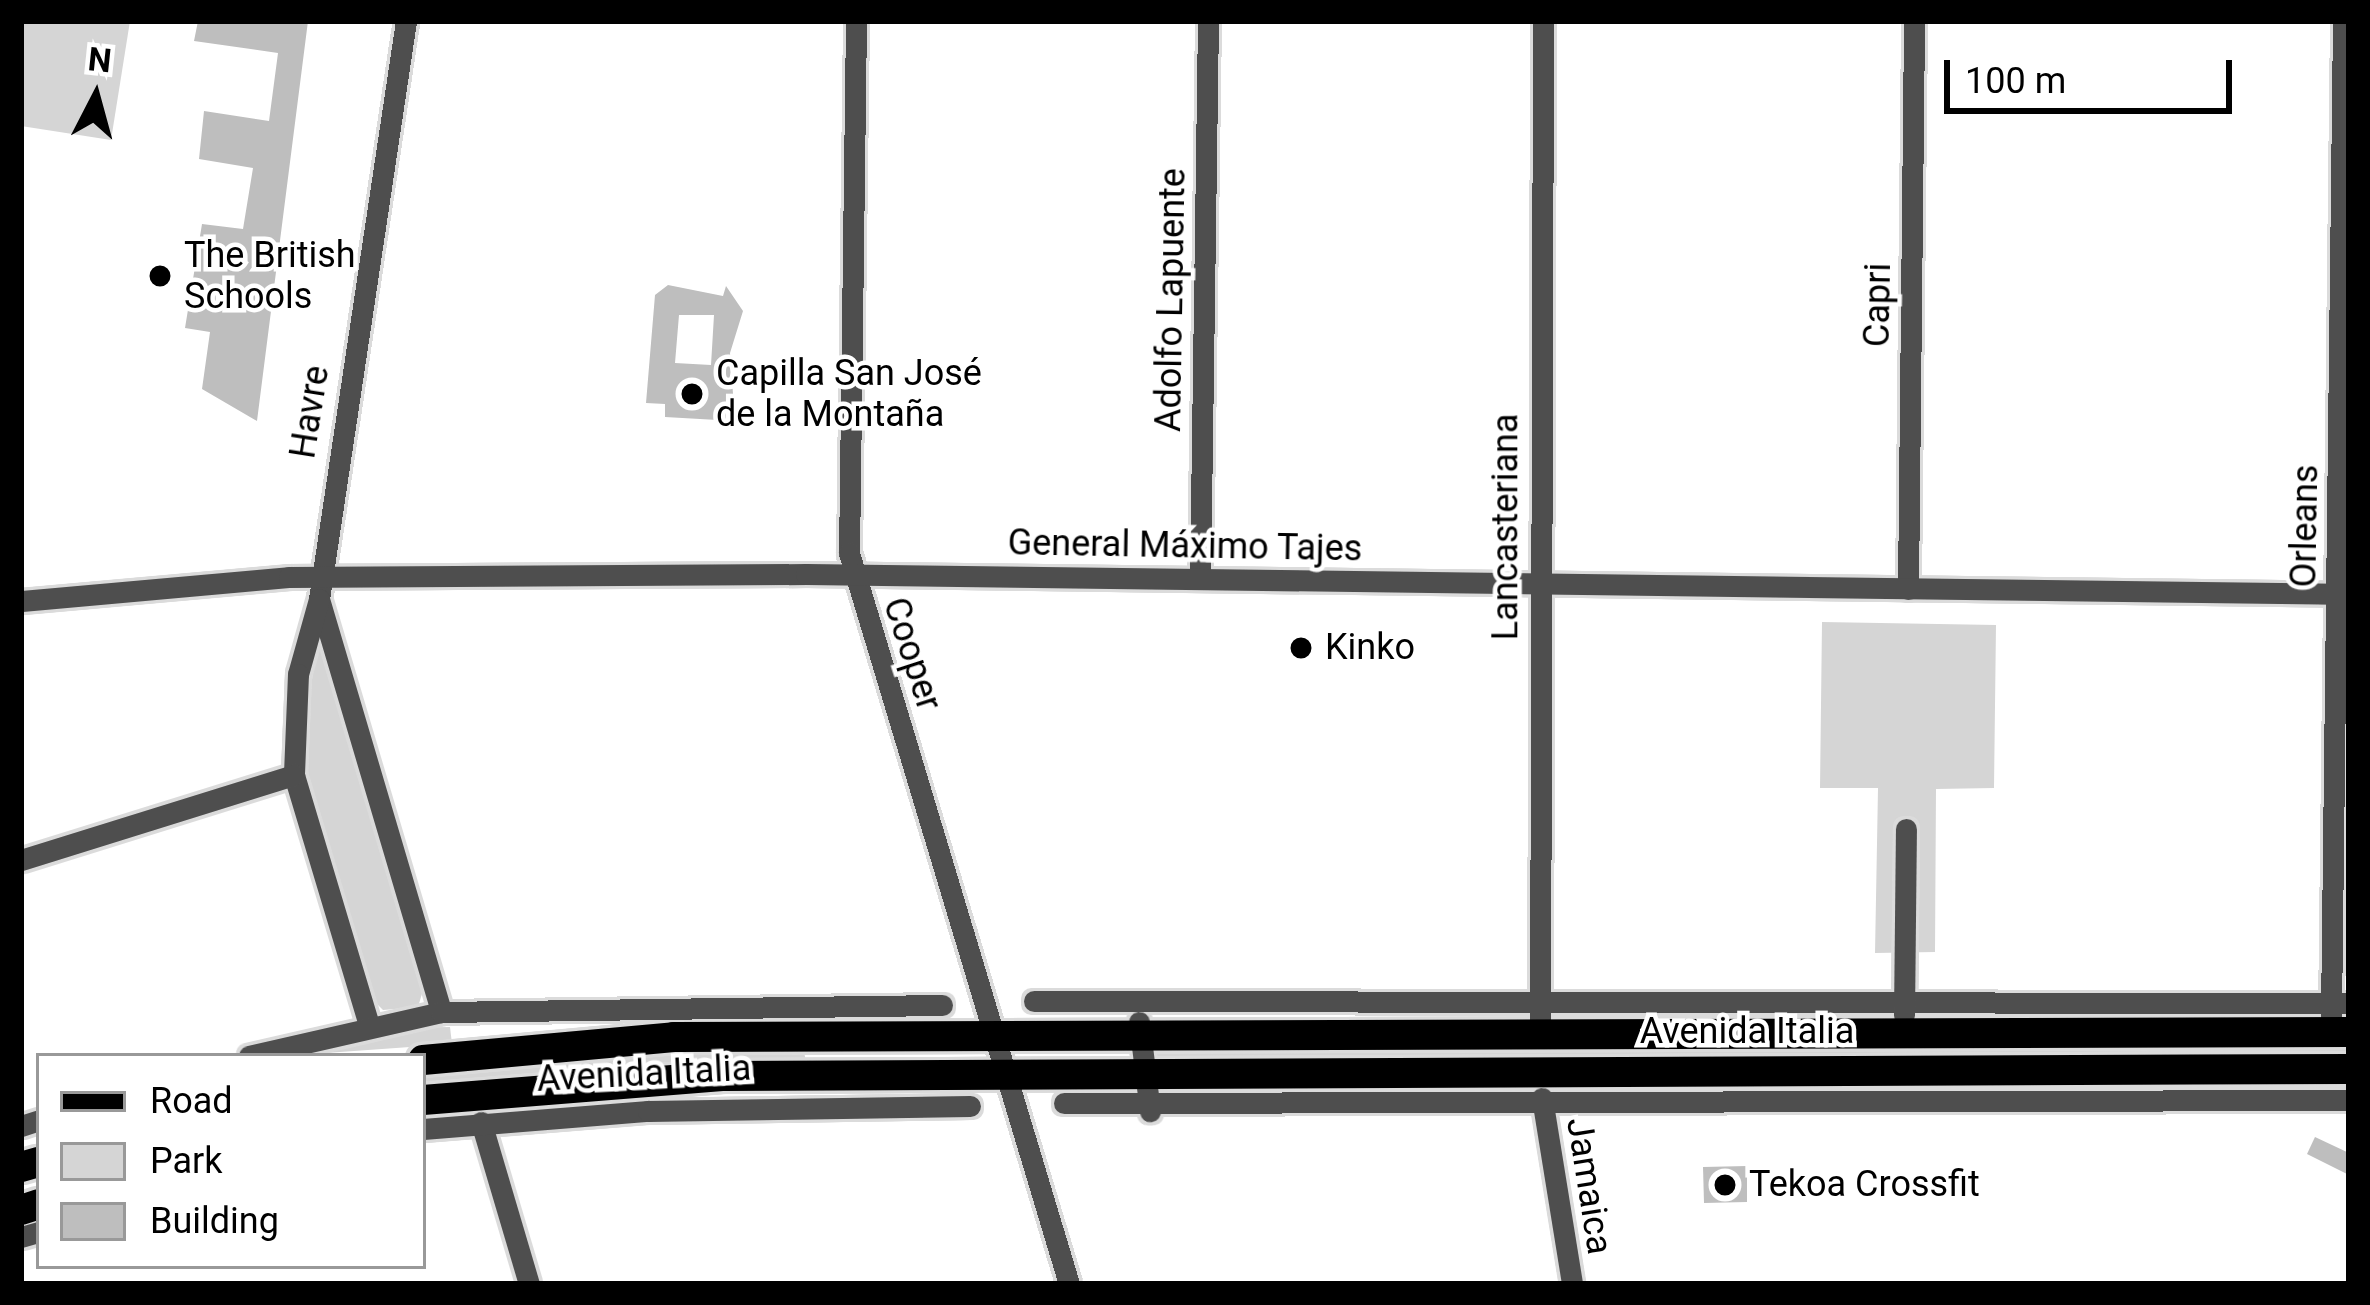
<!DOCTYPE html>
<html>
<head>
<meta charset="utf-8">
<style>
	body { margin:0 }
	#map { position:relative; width:2370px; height:1305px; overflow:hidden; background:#fff; font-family:Roboto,sans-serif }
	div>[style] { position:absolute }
	.green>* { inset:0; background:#d5d5d5 }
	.building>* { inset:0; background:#bebebe }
	.roads { filter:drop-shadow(3px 0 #dbdbdb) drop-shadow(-3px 0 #dbdbdb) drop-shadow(0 3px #dbdbdb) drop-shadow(0 -3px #dbdbdb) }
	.minor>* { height:21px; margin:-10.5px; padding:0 10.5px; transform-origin:10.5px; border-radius:10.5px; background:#4e4e4e }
	.primary>* { height:30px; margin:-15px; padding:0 15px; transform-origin:15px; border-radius:15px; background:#000 }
	.dots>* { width:33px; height:33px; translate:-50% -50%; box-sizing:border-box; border:6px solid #fff; border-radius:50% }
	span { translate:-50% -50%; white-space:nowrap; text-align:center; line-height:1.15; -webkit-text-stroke:9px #fff; paint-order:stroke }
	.poi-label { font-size:36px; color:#000 }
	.left { translate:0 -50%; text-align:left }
	.street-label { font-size:36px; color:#000 }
	.frame { position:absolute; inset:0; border:24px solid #000; pointer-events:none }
	.legend { position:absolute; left:36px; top:1053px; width:390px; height:216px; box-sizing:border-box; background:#fff; border:3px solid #999; margin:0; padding:15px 21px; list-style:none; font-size:36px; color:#000 }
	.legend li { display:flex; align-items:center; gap:24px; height:60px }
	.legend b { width:60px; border:3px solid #999 }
	.north { position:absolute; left:36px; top:36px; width:120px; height:120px; -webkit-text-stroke:9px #fff; paint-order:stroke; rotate:6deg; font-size:33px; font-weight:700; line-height:48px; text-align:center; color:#000 }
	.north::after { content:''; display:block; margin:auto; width:42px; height:54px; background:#000; clip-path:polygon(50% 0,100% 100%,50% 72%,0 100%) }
	.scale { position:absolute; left:1944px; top:60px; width:288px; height:54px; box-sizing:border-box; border:6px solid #000; border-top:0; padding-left:15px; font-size:36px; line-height:42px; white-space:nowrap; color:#000; -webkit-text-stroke:9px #fff; paint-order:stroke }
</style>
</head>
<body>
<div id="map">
	<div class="green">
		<div style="clip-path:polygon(21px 21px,130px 21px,111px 140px,21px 126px)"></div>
		<div style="clip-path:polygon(1822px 622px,1996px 625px,1994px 788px,1936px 789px,1935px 952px,1875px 953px,1878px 788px,1820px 788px)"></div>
		<div style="clip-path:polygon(317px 627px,424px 987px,418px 1007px,383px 1010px,371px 998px,303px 774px)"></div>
		<div style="clip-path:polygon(450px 1027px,452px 1044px,284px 1056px,377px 1028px)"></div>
		<div style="clip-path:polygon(2349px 1041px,2349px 1059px,1151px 1058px,1153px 1050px)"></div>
		<div style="clip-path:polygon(803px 1048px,806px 1061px,423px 1089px,423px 1071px,566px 1054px)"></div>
	</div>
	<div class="building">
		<div style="clip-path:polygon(198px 21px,308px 21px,257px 421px,202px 389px,210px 332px,185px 328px,202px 224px,243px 229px,253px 168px,199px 159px,204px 111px,269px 121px,278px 53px,194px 41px)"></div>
		<div style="clip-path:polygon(evenodd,726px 286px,743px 311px,730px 353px,735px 421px,665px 417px,665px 404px,646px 403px,655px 295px,668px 285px,723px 296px,726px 286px,679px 315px,714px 315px,711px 365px,675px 363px,679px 315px)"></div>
		<div style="clip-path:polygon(2315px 1137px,2349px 1153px,2349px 1175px,2307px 1154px)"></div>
		<div style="clip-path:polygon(1747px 1166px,1747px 1202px,1704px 1203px,1703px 1167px)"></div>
	</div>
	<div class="roads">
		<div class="minor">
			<div style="left:406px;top:21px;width:585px;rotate:98.56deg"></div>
			<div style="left:319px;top:599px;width:431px;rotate:73.5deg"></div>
			<div style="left:856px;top:21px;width:532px;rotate:90.75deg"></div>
			<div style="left:849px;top:553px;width:763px;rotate:73.25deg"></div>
			<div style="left:1200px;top:579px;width:558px;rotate:-89.18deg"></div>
			<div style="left:1908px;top:589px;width:568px;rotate:-89.39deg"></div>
			<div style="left:319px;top:599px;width:78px;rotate:105.6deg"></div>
			<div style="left:298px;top:674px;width:101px;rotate:92.3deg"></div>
			<div style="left:294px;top:775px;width:257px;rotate:73.3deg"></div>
			<div style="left:21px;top:601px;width:269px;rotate:-5.1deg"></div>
			<div style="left:289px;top:577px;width:517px;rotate:-0.33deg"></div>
			<div style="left:806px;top:574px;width:1543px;rotate:0.74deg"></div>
			<div style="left:21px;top:860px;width:286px;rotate:-17.3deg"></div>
			<div style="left:1034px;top:1001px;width:1315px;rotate:0.09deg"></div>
			<div style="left:1904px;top:1015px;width:186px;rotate:-89.4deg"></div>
			<div style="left:2331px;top:1016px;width:995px;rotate:-89.31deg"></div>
			<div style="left:1139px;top:1022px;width:90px;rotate:83deg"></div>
			<div style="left:1540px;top:1032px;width:1011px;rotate:-89.83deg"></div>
			<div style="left:249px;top:1056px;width:197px;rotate:-12.9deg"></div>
			<div style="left:441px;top:1012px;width:501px;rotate:-0.8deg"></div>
			<div style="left:1542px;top:1098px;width:188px;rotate:80.8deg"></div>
			<div style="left:1064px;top:1103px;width:1285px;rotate:-0.13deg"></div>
			<div style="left:481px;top:1122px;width:169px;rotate:73.5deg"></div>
			<div style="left:21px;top:1126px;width:19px;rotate:-18deg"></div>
			<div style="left:423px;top:1129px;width:226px;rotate:-4.6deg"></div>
			<div style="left:648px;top:1111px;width:322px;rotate:-0.9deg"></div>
			<div style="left:21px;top:1237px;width:19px;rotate:-16deg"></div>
		</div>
		<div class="primary">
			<div style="left:423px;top:1060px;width:252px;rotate:-5.2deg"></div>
			<div style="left:674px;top:1037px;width:1675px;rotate:-0.17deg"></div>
			<div style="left:423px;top:1100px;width:300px;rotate:-4.6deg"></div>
			<div style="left:722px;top:1076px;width:1627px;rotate:-0.25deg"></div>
			<div style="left:21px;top:1167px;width:19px;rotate:-16deg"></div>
			<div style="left:21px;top:1210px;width:19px;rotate:-18deg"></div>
		</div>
	</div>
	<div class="dots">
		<div style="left:160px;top:276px;background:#000"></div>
		<div style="left:692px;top:394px;background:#000"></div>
		<div style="left:1301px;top:648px;background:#000"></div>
		<div style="left:1725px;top:1185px;background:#000"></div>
	</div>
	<div class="poi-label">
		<span class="left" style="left:184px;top:276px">The British<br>Schools</span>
		<span class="left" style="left:716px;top:394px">Capilla San José<br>de la Montaña</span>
		<span class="left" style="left:1325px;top:648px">Kinko</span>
		<span class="left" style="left:1749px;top:1185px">Tekoa Crossfit</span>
	</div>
	<div class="street-label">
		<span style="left:1171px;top:300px;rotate:-89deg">Adolfo Lapuente</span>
		<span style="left:1878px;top:305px;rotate:-89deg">Capri</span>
		<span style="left:310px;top:412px;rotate:-81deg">Havre</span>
		<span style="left:2305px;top:526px;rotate:-89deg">Orleans</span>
		<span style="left:1506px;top:527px;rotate:-90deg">Lancasteriana</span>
		<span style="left:1185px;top:546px;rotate:1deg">General Máximo Tajes</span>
		<span style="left:912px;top:654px;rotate:72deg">Cooper</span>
		<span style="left:1747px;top:1032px">Avenida Italia</span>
		<span style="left:644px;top:1074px;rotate:-3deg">Avenida Italia</span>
		<span style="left:1589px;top:1186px;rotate:81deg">Jamaica</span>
	</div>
	<div class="frame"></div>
	<ul class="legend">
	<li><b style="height:15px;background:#000"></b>Road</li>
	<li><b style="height:33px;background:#d5d5d5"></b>Park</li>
	<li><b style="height:33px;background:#bebebe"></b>Building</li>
	</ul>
	<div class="north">N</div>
	<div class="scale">100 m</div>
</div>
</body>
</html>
